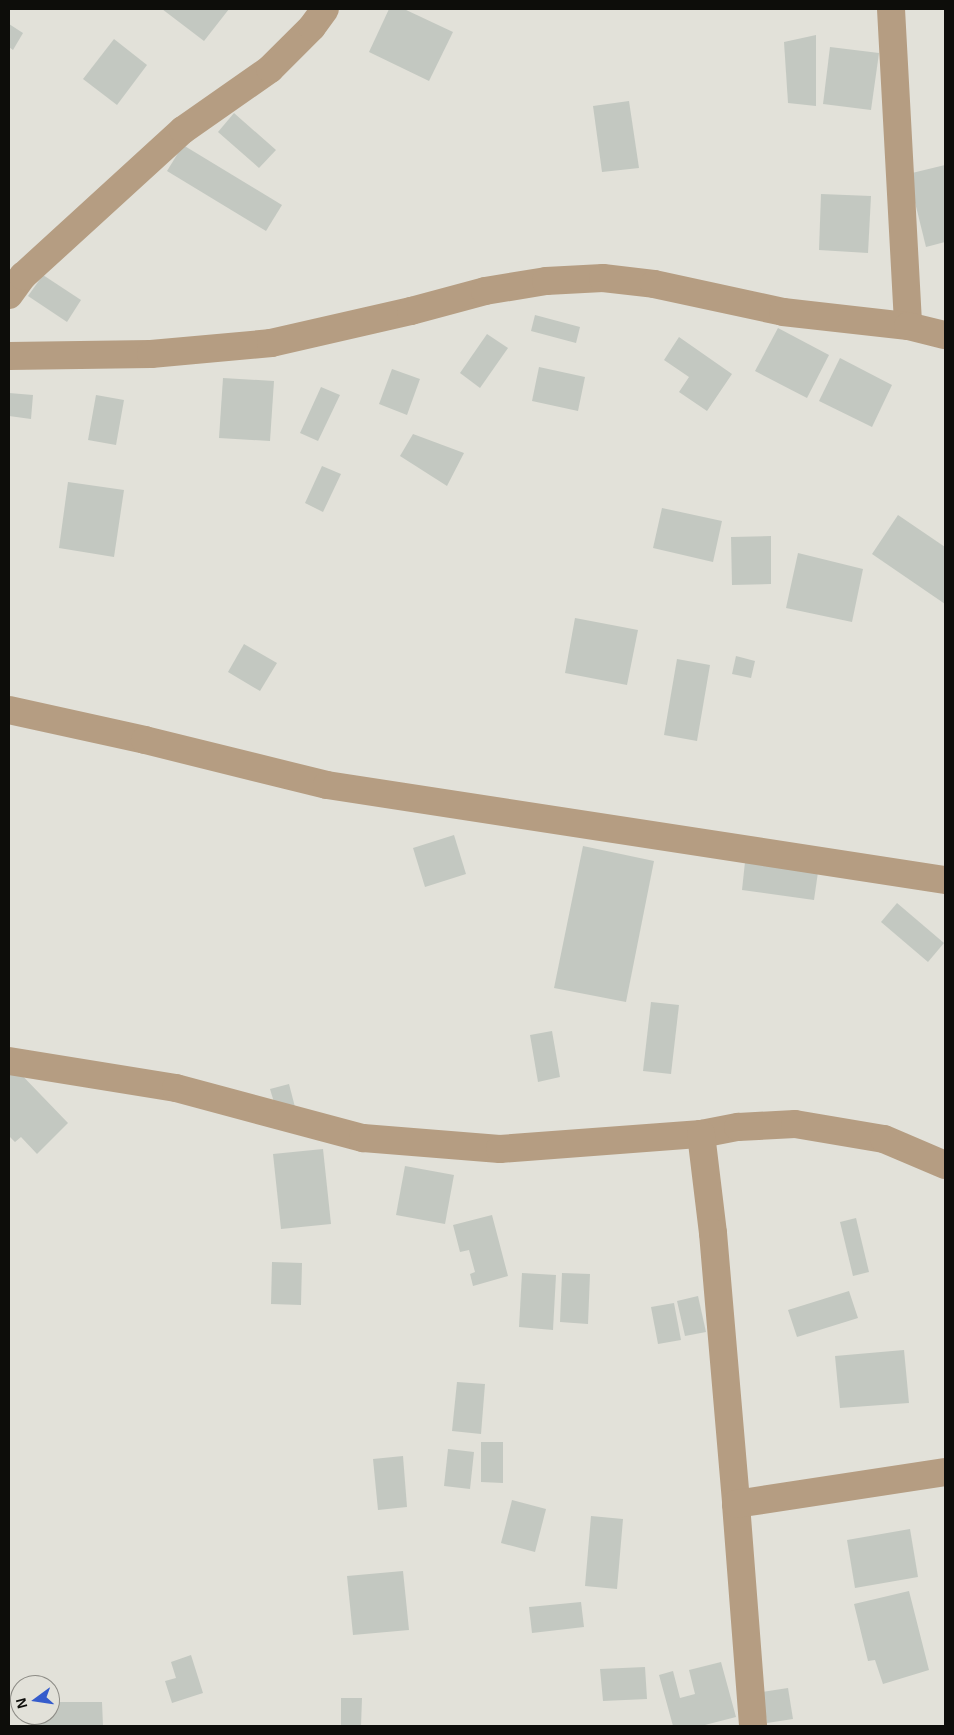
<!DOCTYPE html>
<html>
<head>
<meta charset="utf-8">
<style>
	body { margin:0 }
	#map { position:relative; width:954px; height:1735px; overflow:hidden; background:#e2e1d9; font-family:Arial,sans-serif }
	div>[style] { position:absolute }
	.building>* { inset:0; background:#c3c8c1 }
	.street>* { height:28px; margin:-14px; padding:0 14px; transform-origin:14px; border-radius:14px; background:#b59d82 }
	span { translate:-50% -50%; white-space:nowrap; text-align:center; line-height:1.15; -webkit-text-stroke:4px #e2e1d9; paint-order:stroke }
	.frame { position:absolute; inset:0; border:10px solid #0d0d0a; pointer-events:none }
	.north { position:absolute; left:10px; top:1675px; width:50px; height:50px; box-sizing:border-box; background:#e2e1d9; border:1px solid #8d8c86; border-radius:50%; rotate:256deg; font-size:14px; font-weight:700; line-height:20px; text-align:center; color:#0d0d0a }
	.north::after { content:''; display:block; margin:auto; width:18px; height:22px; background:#355ccc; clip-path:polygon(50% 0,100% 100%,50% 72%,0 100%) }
</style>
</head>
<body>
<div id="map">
	<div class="building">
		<div style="clip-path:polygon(162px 9px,229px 9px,204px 41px)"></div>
		<div style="clip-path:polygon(389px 9px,404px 9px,453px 32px,429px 81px,369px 52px)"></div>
		<div style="clip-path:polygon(9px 24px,23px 33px,13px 50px,9px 47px)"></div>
		<div style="clip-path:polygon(816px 35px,816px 106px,788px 103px,784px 42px)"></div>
		<div style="clip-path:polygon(114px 39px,147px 65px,117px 105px,83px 79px)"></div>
		<div style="clip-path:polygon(830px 47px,879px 53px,871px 110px,823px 104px)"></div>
		<div style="clip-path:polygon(629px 101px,639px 168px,602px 172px,593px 106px)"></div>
		<div style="clip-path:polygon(234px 113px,276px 150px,259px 168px,218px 132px)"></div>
		<div style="clip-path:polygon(183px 145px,282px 205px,266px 231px,167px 171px)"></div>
		<div style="clip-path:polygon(945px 165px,945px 242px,926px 247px,908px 174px)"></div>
		<div style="clip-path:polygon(821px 194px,871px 196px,868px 253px,819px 250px)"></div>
		<div style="clip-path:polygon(43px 275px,81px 300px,67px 322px,28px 296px)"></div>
		<div style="clip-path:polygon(535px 315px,580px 327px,576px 343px,531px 331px)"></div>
		<div style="clip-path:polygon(778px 328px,829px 355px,807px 398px,755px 371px)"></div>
		<div style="clip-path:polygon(487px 334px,508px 348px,480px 388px,460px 373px)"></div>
		<div style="clip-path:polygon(679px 337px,732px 374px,707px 411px,679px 392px,689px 377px,664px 360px)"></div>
		<div style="clip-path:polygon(840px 358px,892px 385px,872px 427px,819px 401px)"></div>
		<div style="clip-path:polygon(539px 367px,585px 377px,578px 411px,532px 401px)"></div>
		<div style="clip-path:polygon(392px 369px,420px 379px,407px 415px,379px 404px)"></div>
		<div style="clip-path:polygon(223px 378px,274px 381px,270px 441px,219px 438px)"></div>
		<div style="clip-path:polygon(321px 387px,340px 395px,318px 441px,300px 433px)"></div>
		<div style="clip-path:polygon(9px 393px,33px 395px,31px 419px,9px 416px)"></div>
		<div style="clip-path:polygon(96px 395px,124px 400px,116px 445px,88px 440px)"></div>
		<div style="clip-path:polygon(413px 434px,464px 453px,447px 486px,400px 456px)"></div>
		<div style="clip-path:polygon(322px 466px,341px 474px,323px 512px,305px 503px)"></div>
		<div style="clip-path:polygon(68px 482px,124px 490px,114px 557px,59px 548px)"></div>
		<div style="clip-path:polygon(662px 508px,722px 521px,713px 562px,653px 548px)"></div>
		<div style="clip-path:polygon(898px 515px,945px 547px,945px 604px,872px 554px)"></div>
		<div style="clip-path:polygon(771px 536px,771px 584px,732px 585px,731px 537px)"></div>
		<div style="clip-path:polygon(798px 553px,863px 569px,852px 622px,786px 608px)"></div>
		<div style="clip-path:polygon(575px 618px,638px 630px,627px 685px,565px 673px)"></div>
		<div style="clip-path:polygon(244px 644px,277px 663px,260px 691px,228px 672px)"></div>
		<div style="clip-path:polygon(736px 656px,755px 661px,751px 678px,732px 674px)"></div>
		<div style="clip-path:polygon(677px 659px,710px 665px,697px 741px,664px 735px)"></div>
		<div style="clip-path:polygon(454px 835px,466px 874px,425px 887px,413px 848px)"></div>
		<div style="clip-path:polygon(583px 846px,654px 861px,626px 1002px,554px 988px)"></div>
		<div style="clip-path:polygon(745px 862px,818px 872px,814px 900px,742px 890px)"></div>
		<div style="clip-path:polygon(897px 903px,944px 943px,928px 962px,881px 922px)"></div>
		<div style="clip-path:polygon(651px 1002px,679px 1005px,671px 1074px,643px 1071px)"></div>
		<div style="clip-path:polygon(552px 1031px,560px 1077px,538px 1082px,530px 1035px)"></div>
		<div style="clip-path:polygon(14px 1067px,68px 1123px,37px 1154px,21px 1137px,15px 1142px,9px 1136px,9px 1073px)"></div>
		<div style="clip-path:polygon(289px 1084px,295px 1107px,277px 1112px,270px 1089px)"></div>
		<div style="clip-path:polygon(323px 1149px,331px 1224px,281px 1229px,273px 1154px)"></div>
		<div style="clip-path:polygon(405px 1166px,454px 1175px,445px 1224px,396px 1215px)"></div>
		<div style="clip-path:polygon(492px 1215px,508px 1276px,473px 1286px,470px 1274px,475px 1272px,469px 1250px,460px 1252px,453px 1225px)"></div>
		<div style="clip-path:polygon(856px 1218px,869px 1272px,853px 1276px,840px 1222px)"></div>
		<div style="clip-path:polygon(272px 1262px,302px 1263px,301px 1305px,271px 1304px)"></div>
		<div style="clip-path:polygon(522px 1273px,556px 1275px,553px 1330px,519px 1327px)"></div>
		<div style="clip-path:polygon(562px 1273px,590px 1274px,588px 1324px,560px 1322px)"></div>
		<div style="clip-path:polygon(849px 1291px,858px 1318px,797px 1337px,788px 1310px)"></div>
		<div style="clip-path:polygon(698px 1296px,706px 1332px,685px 1336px,677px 1301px)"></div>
		<div style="clip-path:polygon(674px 1303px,681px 1340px,658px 1344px,651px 1307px)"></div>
		<div style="clip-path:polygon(904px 1350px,909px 1403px,840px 1408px,835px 1356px)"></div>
		<div style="clip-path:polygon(457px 1382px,485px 1384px,481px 1434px,452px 1431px)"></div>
		<div style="clip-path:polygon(481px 1442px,503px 1442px,503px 1483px,481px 1482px)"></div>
		<div style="clip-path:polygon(448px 1449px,474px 1452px,470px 1489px,444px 1486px)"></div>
		<div style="clip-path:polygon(403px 1456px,407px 1507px,378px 1510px,373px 1459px)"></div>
		<div style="clip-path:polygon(512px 1500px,546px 1509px,535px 1552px,501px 1543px)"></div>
		<div style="clip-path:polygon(591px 1516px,623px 1519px,617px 1589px,585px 1586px)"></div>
		<div style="clip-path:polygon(910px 1529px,918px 1577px,855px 1588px,847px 1540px)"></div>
		<div style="clip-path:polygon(403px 1571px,409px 1630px,353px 1635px,347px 1576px)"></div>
		<div style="clip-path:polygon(909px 1591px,929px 1670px,883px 1684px,875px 1660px,868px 1661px,854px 1604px)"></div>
		<div style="clip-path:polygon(581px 1602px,584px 1627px,532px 1633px,529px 1607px)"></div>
		<div style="clip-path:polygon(191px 1655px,203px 1693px,172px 1703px,165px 1681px,176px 1678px,171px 1662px)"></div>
		<div style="clip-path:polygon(721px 1662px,736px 1717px,701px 1726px,673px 1726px,659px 1675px,673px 1671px,680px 1698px,695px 1694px,689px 1670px)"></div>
		<div style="clip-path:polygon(645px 1667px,647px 1699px,603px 1701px,600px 1669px)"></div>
		<div style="clip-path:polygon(788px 1688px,793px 1719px,767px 1723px,762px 1692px)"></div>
		<div style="clip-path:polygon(341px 1698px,362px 1698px,361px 1726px,341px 1726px)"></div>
		<div style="clip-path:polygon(50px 1702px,102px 1702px,103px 1726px,33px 1726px,33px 1715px,50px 1715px)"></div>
	</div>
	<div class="street">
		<div style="left:891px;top:9px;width:317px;rotate:86.9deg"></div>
		<div style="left:9px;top:295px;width:24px;rotate:-54deg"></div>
		<div style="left:23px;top:276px;width:217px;rotate:-42.4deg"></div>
		<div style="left:183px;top:130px;width:106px;rotate:-35deg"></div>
		<div style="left:270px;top:69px;width:59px;rotate:-45deg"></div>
		<div style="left:312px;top:27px;width:22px;rotate:-54deg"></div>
		<div style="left:9px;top:356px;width:142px;rotate:-0.8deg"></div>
		<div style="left:151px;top:354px;width:121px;rotate:-5.2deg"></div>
		<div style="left:271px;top:343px;width:144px;rotate:-12.9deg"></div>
		<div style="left:411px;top:311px;width:77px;rotate:-15.1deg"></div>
		<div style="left:485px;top:291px;width:62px;rotate:-9.3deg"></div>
		<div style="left:546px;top:281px;width:57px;rotate:-3deg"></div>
		<div style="left:603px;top:278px;width:51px;rotate:6.7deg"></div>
		<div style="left:654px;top:284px;width:132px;rotate:12.2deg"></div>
		<div style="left:783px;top:312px;width:126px;rotate:6.4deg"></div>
		<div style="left:908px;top:326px;width:38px;rotate:14deg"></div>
		<div style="left:9px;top:710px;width:139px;rotate:12.4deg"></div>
		<div style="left:145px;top:740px;width:187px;rotate:13.9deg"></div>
		<div style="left:327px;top:785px;width:625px;rotate:8.74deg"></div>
		<div style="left:9px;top:1061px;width:169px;rotate:9.2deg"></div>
		<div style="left:176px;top:1088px;width:194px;rotate:15deg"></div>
		<div style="left:363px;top:1138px;width:137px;rotate:4.6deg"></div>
		<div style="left:500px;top:1149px;width:202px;rotate:-4.3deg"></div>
		<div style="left:701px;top:1134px;width:38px;rotate:-11deg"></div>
		<div style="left:738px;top:1127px;width:57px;rotate:-3deg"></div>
		<div style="left:795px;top:1124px;width:90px;rotate:9.6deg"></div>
		<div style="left:884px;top:1139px;width:66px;rotate:23.1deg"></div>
		<div style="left:701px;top:1134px;width:100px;rotate:83.1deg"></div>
		<div style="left:713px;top:1233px;width:272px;rotate:85.1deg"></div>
		<div style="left:736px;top:1504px;width:223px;rotate:85.6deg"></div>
		<div style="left:736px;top:1504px;width:211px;rotate:-8.7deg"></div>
	</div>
	<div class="frame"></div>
	<div class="north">N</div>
</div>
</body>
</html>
